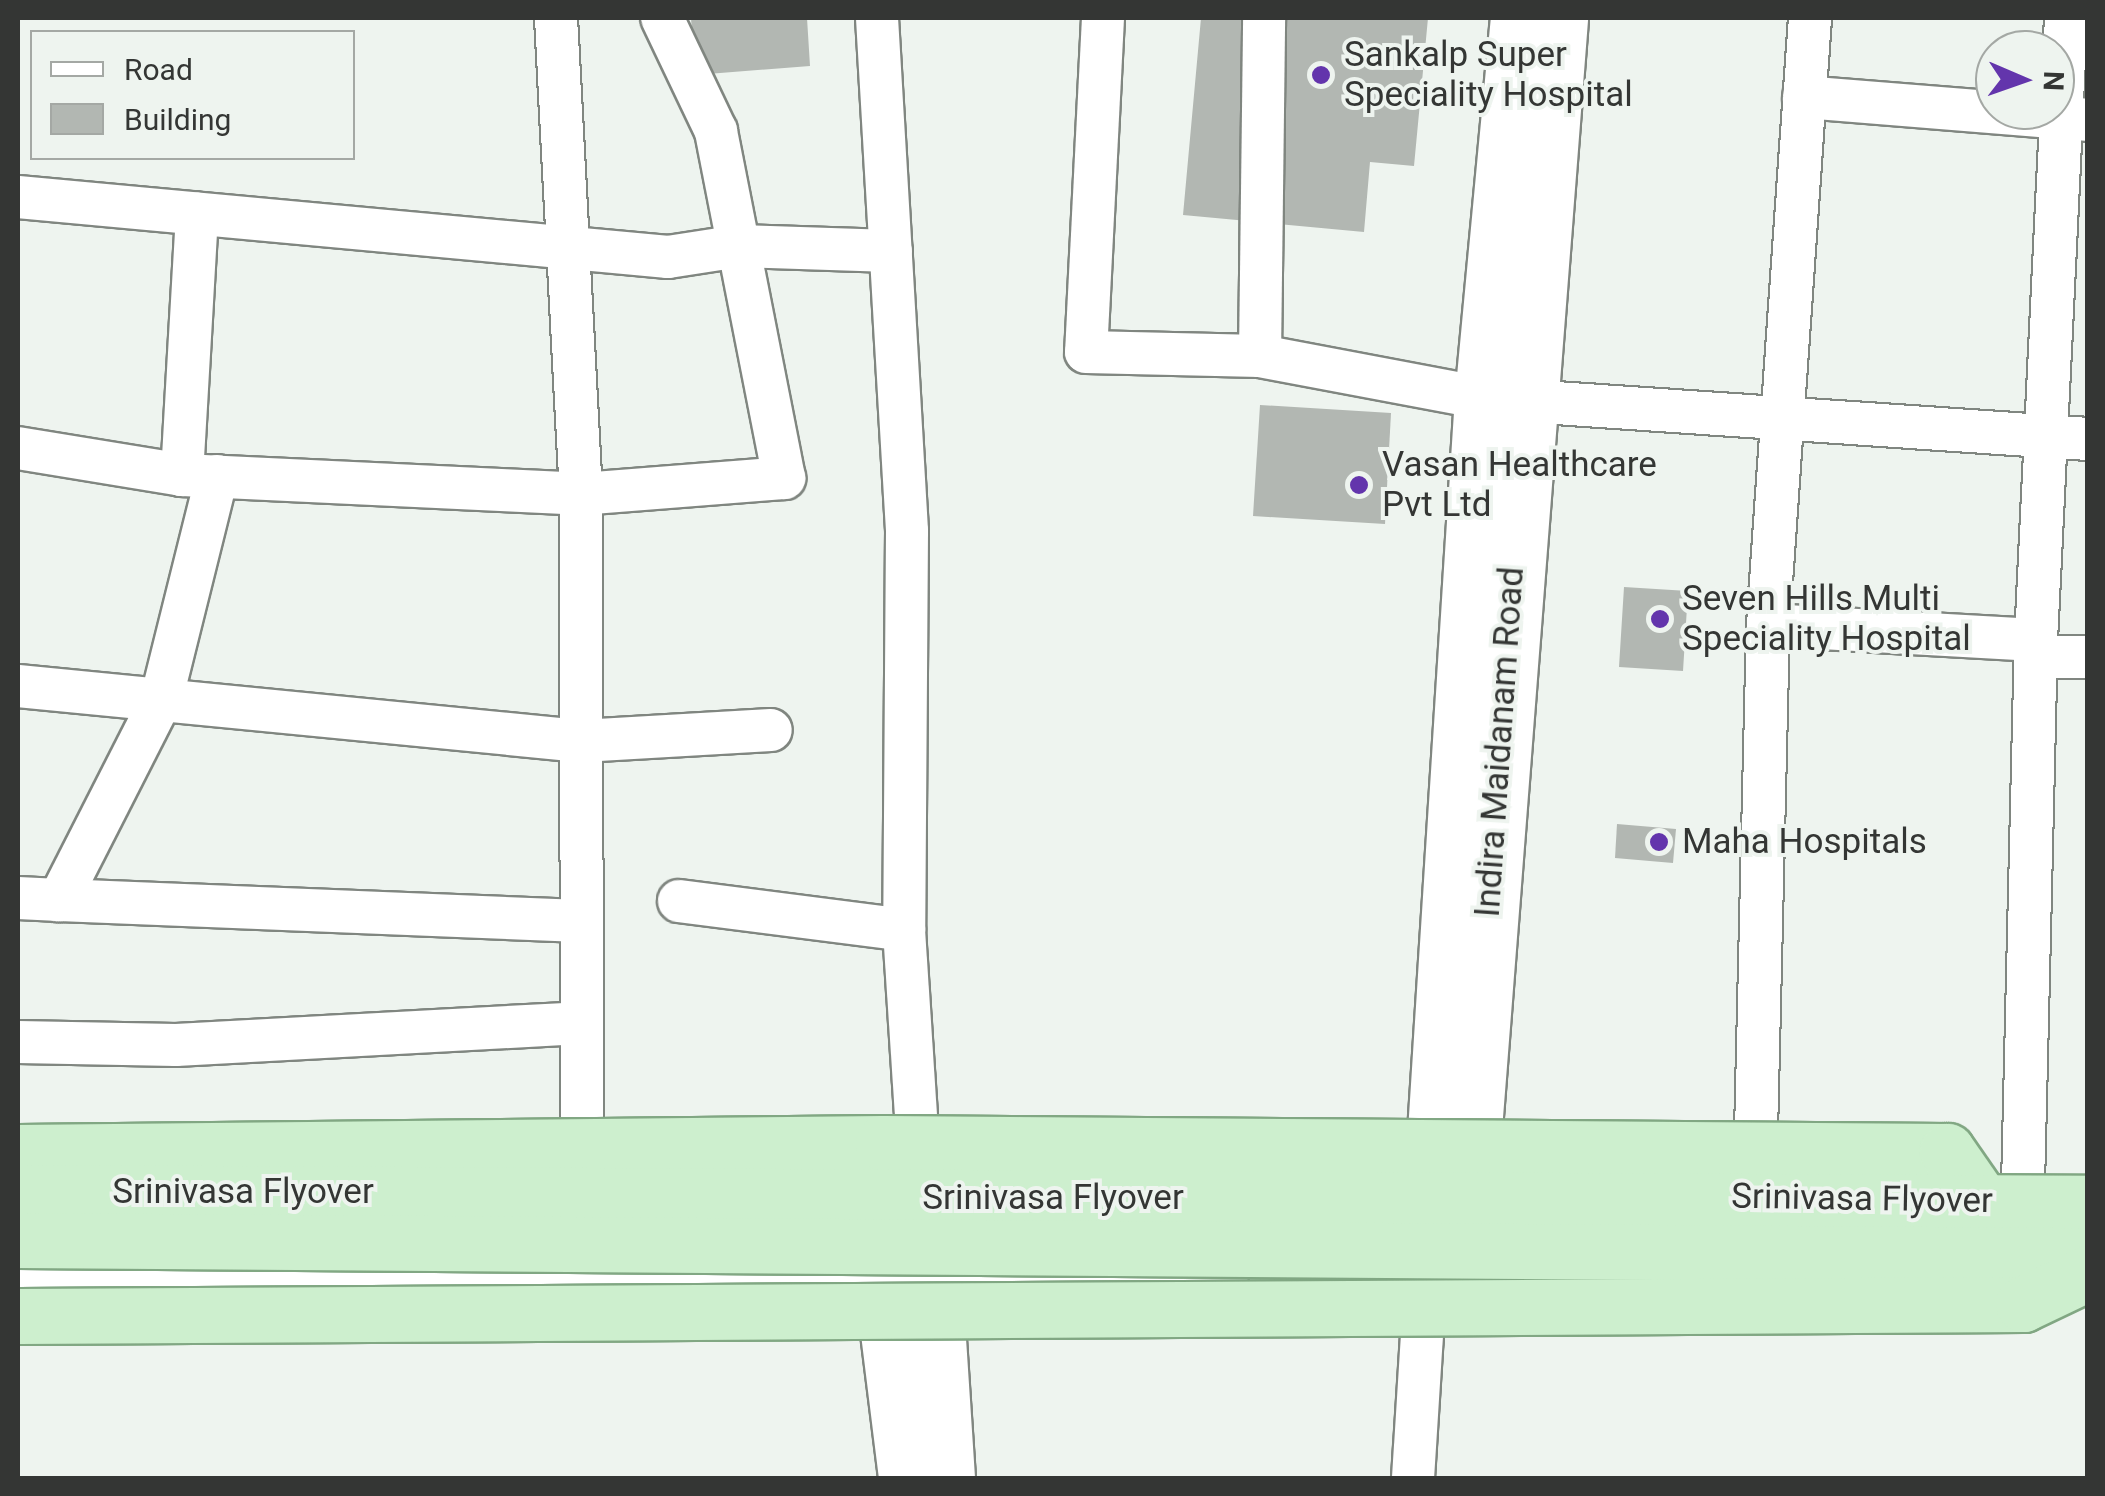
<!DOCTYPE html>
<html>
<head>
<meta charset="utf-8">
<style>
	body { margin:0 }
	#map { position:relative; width:2105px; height:1496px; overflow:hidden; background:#eef4ef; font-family:Roboto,sans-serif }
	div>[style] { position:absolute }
	.building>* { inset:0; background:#b2b7b2 }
	.roads { filter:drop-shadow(2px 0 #808680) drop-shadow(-2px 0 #808680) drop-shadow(0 2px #808680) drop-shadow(0 -2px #808680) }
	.street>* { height:42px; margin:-21px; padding:0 21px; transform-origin:21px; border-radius:21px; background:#fff }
	.secondary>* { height:55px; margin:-27.5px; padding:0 27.5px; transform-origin:27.5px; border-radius:27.5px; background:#fff }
	.bridges { filter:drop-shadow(2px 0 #81a783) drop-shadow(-2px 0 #81a783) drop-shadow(0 2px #81a783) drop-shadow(0 -2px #81a783) }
	.primary-bridge>* { height:55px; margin:-27.5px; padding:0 27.5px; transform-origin:27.5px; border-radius:27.5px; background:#cdefce }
	.dots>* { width:28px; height:28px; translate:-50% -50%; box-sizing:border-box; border:5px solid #eef4ef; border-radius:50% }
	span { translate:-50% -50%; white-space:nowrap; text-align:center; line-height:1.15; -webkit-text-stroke:8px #eef4ef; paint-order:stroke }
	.poi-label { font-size:35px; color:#343634 }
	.left { translate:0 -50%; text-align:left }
	.street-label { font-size:35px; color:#343634 }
	.frame { position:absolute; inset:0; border:20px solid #343634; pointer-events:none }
	.legend { position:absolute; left:30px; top:30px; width:325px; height:130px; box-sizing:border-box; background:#eef4ef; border:2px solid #a4a8a4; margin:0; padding:12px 18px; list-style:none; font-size:30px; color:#343634 }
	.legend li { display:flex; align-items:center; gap:20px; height:50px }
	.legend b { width:50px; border:2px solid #a4a8a4 }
	.north { position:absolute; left:1975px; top:30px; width:100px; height:100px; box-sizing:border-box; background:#eef4ef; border:2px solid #a4a8a4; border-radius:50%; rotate:92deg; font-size:28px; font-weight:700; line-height:40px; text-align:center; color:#343634 }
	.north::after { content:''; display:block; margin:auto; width:35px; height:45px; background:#6335ac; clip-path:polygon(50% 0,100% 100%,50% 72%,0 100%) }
</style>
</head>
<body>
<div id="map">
	<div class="building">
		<div style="clip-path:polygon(691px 18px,807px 18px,810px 66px,695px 75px)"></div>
		<div style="clip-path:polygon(1201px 18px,1428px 18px,1414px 166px,1370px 162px,1364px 232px,1183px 215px)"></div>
		<div style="clip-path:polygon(1260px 405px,1391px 413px,1385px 524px,1253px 516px)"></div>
		<div style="clip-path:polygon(1624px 587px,1688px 591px,1683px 671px,1619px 667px)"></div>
		<div style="clip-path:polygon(1617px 824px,1676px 829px,1673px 863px,1615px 858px)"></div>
	</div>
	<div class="roads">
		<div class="street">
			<div style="left:556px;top:18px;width:477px;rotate:87deg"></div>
			<div style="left:581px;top:494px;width:204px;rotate:-4.5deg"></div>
			<div style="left:784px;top:478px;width:354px;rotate:-101.1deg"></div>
			<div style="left:716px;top:131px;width:125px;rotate:-115.5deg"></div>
			<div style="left:877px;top:18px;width:514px;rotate:86.65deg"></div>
			<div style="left:907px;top:531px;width:399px;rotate:90.4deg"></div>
			<div style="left:904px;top:930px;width:246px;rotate:86.3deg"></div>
			<div style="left:1103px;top:18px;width:334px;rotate:92.9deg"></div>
			<div style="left:1086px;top:352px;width:174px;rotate:1.3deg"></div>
			<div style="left:1260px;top:356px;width:226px;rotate:10.7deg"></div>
			<div style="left:1482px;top:398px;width:607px;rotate:3.87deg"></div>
			<div style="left:1804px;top:97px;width:284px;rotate:4.6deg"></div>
			<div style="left:18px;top:197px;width:653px;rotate:5.27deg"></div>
			<div style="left:668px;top:257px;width:72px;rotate:-8.8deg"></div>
			<div style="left:739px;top:246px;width:152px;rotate:1.9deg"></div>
			<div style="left:1260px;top:356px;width:338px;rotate:-89.3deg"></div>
			<div style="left:18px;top:448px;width:166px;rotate:9.3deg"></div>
			<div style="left:182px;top:475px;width:399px;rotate:2.7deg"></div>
			<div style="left:581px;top:494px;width:683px;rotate:89.92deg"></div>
			<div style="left:182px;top:475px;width:262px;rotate:-86.7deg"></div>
			<div style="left:217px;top:476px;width:231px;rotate:104deg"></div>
			<div style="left:161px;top:700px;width:225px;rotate:117deg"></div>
			<div style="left:59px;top:900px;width:522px;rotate:2.3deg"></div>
			<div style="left:1768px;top:625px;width:268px;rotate:3.2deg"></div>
			<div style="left:2035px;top:657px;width:53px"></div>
			<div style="left:18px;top:686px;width:566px;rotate:5.58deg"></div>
			<div style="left:581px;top:741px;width:190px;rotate:-3.3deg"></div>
			<div style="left:18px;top:898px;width:41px;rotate:2.8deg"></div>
			<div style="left:679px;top:901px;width:227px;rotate:7.3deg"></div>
			<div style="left:18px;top:1042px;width:158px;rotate:1.1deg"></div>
			<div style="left:176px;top:1045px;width:405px;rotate:-3.1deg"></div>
			<div style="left:1755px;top:1176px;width:551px;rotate:-88.65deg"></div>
			<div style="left:1768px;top:625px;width:608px;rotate:-86.04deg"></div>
			<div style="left:2023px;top:1186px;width:546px;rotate:-88.64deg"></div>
			<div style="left:2036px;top:640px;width:623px;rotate:-87.24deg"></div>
			<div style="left:1413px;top:1478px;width:190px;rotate:-86.4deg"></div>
		</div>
		<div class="secondary">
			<div style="left:1475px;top:1116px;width:1101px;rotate:-85.57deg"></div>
			<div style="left:881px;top:1276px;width:204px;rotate:82.9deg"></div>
			<div style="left:934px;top:1277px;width:201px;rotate:86.3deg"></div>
			<div style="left:18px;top:1279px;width:646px;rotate:-0.62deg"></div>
			<div style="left:664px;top:1272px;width:556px;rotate:1.13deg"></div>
			<div style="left:1425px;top:1288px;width:892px;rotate:-86.34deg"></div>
			<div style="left:1482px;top:398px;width:382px;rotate:-84.6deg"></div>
		</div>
	</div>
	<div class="bridges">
		<div class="primary-bridge">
			<div style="left:18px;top:1152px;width:865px;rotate:-0.6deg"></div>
			<div style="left:883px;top:1143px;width:1064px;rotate:0.43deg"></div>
			<div style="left:1947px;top:1151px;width:60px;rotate:55.2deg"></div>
			<div style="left:18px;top:1192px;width:2070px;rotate:0.3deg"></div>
			<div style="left:18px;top:1240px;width:2070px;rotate:0.42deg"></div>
			<div style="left:18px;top:1316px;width:2005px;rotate:-0.34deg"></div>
			<div style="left:2023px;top:1304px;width:72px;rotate:-25.5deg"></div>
		</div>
	</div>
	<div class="dots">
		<div style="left:1321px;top:75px;background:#6335ac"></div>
		<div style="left:1359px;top:485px;background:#6335ac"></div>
		<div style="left:1660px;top:619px;background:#6335ac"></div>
		<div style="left:1659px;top:842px;background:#6335ac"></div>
	</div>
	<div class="poi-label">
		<span class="left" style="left:1344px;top:75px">Sankalp Super<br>Speciality Hospital</span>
		<span class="left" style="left:1382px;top:485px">Vasan Healthcare<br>Pvt Ltd</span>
		<span class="left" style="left:1682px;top:619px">Seven Hills Multi<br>Speciality Hospital</span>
		<span class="left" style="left:1682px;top:842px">Maha Hospitals</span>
	</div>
	<div class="street-label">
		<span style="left:1500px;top:742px;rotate:-86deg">Indira Maidanam Road</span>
		<span style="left:243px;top:1192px">Srinivasa Flyover</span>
		<span style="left:1053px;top:1198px">Srinivasa Flyover</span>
		<span style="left:1862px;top:1199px;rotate:1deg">Srinivasa Flyover</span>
	</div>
	<div class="frame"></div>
	<ul class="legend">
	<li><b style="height:12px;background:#fff"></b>Road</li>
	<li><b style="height:28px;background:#b2b7b2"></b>Building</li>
	</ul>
	<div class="north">N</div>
</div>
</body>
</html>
